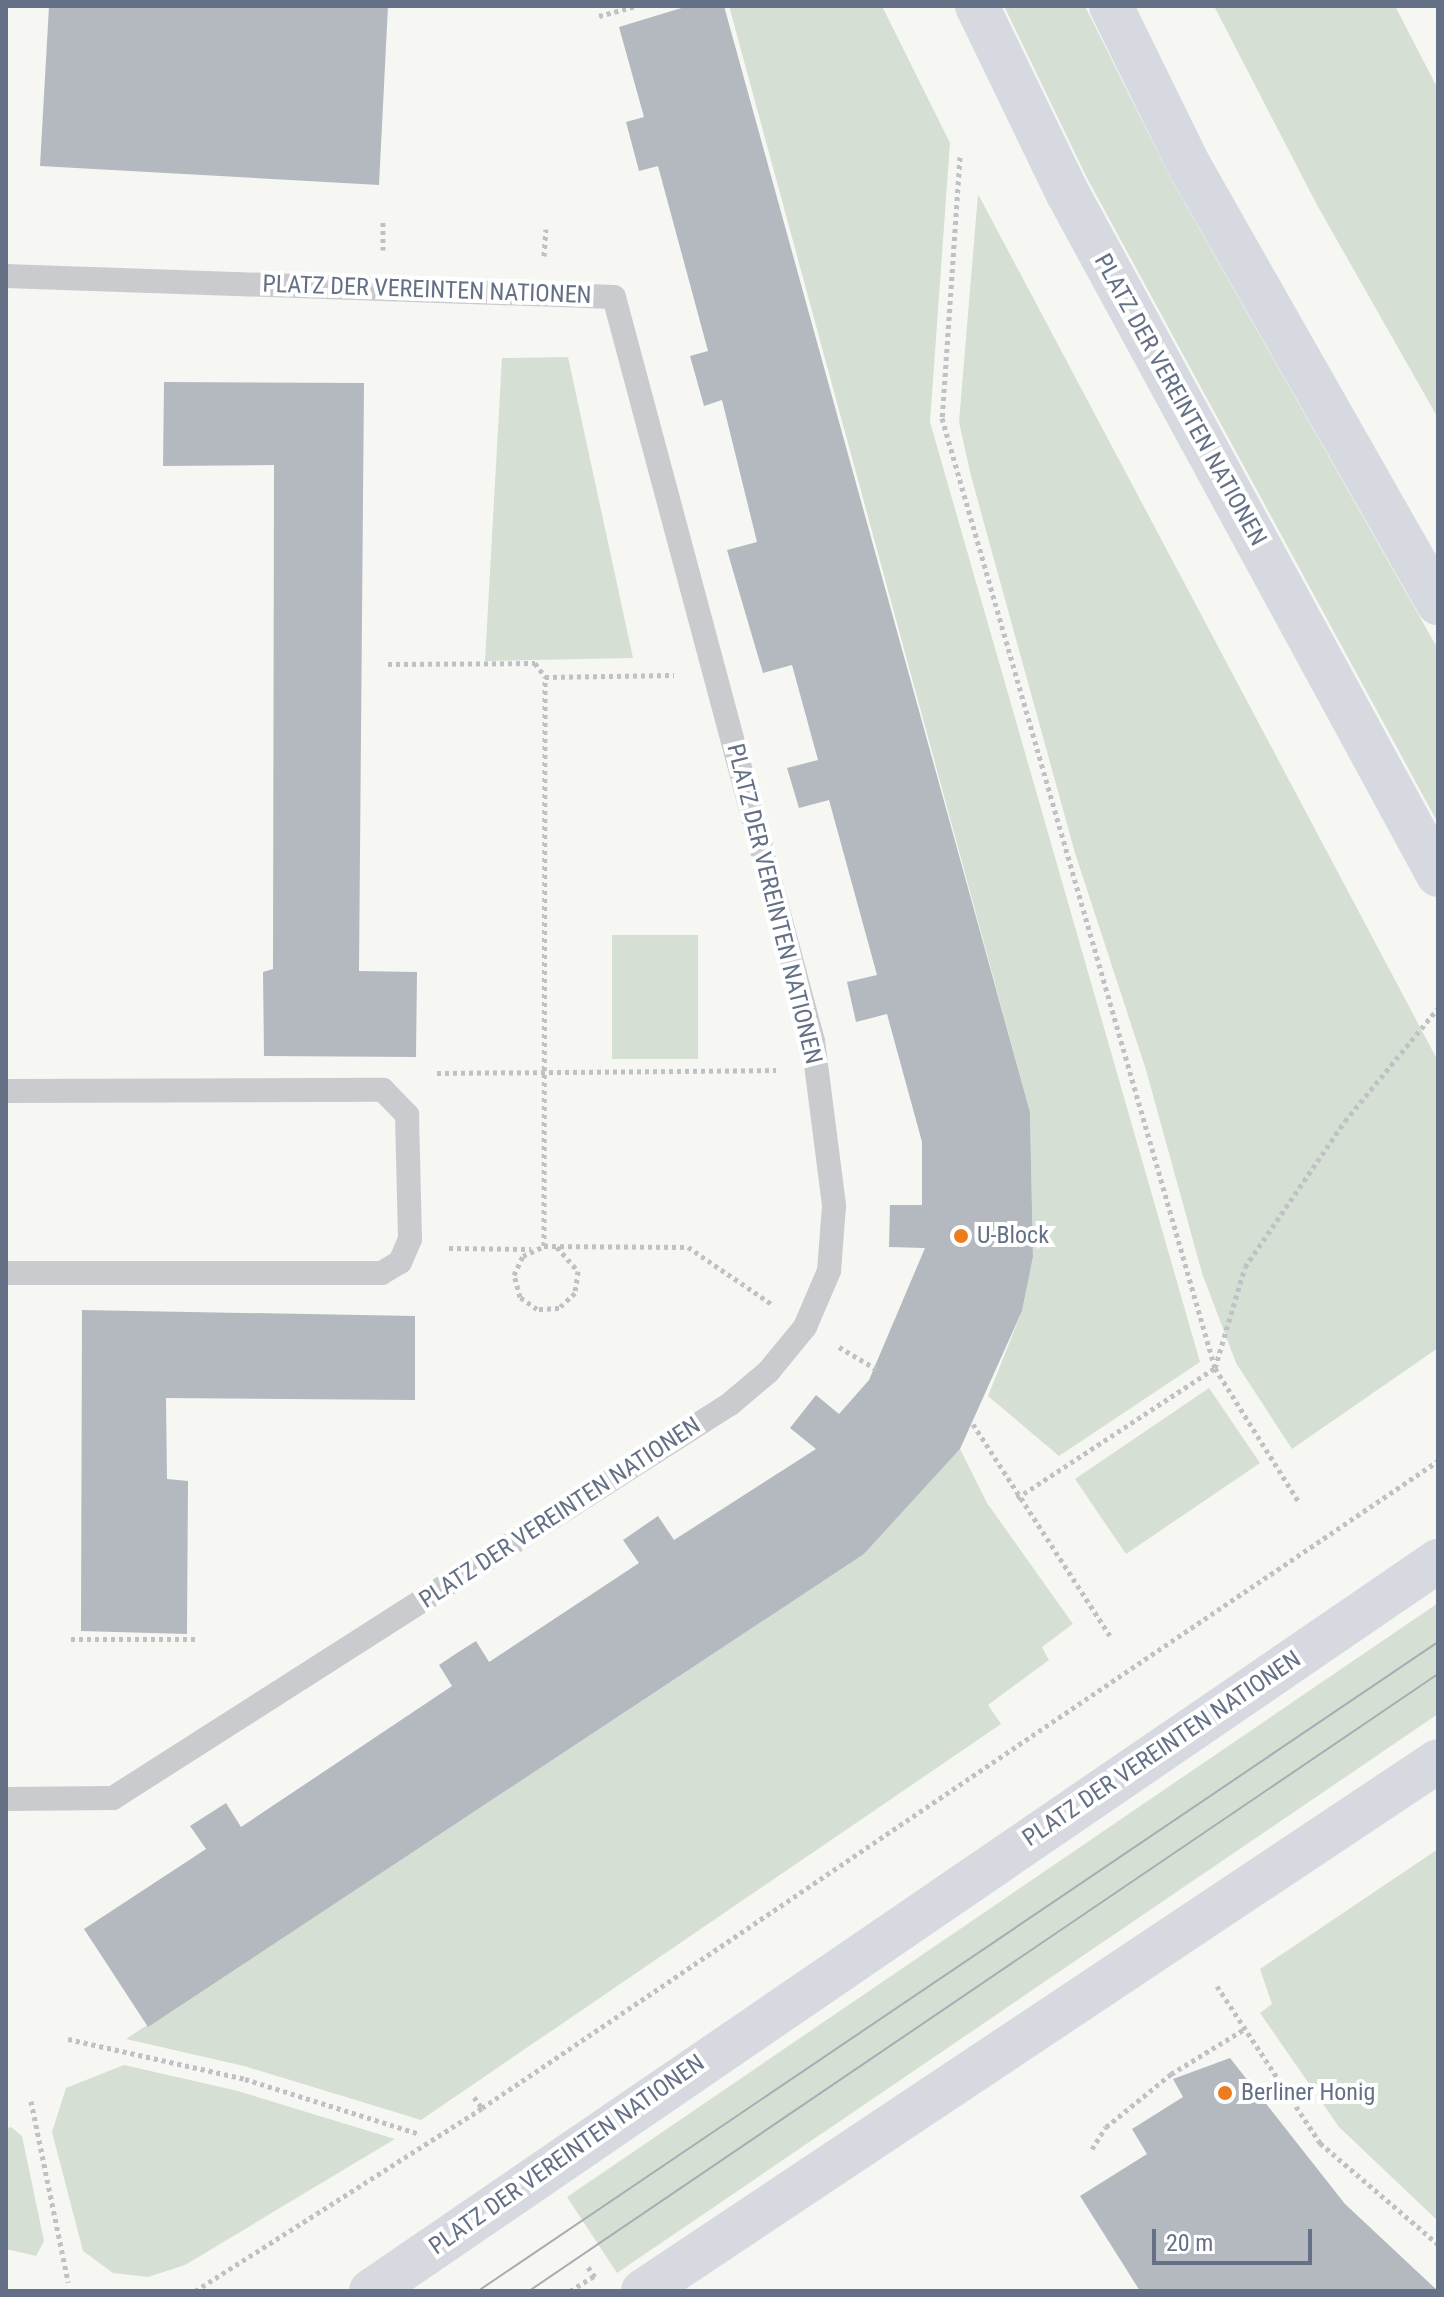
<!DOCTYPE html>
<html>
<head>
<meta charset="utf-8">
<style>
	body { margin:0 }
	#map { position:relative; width:1444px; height:2297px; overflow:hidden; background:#f6f7f3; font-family:"Roboto Condensed",sans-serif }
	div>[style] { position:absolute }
	.green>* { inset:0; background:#d6dfd4 }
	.building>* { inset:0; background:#b4b9c0 }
	.path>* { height:5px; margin-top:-2.5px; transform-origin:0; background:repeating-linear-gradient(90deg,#c0c1c4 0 4px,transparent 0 8px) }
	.service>* { height:24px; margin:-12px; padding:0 12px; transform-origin:12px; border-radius:12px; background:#c9cbcf }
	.secondary>* { height:44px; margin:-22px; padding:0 22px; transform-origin:22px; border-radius:22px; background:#d6d9df }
	.primary>* { height:44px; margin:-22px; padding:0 22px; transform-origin:22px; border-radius:22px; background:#d6d9df }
	.tram>* { height:2px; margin:-1px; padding:0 1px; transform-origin:1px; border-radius:1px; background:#a8acb3 }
	.dots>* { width:22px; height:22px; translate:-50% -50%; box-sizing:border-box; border:4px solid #fff; border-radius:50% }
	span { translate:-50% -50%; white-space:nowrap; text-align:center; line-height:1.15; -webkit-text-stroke:8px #fff; paint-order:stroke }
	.street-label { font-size:24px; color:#647086 }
	.poi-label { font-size:24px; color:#647086 }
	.left { translate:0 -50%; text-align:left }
	.frame { position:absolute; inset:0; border:8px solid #647086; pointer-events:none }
	.scale { position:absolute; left:1152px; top:2229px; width:160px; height:36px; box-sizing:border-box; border:4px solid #647086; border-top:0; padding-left:10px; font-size:24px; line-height:28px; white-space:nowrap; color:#647086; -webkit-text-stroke:6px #fff; paint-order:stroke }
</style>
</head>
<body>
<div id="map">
	<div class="green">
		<div style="clip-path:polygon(729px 6px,882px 6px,950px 143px,930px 422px,1200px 1362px,1059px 1456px,988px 1396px,1022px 1311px,1033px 1257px,1030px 1112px)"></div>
		<div style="clip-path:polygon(1004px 6px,1085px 6px,1170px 177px,1438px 649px,1438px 823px,1087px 178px)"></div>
		<div style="clip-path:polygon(1214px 6px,1395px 6px,1438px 89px,1438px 418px,1317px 205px)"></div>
		<div style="clip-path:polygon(978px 194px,1438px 1061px,1438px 1348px,1292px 1449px,1236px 1363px,1202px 1273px,1146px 1070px,1075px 853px,971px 476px,959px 422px)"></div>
		<div style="clip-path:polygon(568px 357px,633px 658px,485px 661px,502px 358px)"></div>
		<div style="clip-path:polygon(612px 935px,698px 935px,698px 1059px,612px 1059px)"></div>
		<div style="clip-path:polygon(1209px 1388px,1260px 1463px,1126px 1554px,1075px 1479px)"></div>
		<div style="clip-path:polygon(960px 1449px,987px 1503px,1073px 1624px,1042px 1647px,1049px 1660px,988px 1705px,1001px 1724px,421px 2120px,244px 2066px,126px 2039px,864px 1554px)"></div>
		<div style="clip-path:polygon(1438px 1603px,1438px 1714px,617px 2273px,567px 2197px)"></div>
		<div style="clip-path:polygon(1438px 1849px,1438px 2221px,1339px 2127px,1260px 2013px,1272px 2004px,1260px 1969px)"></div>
		<div style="clip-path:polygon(124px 2065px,238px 2091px,395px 2139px,185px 2265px,148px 2277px,113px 2273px,83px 2251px,52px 2132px,66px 2088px)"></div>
		<div style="clip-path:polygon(11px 2127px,22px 2136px,44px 2241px,36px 2256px,6px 2249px,6px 2129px)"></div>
	</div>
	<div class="building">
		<div style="clip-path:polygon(49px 6px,388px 6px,379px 185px,40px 166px)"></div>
		<div style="clip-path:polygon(688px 6px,724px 6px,1030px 1112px,1033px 1257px,1022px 1311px,960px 1449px,864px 1554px,148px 2027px,84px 1929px,206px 1849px,190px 1826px,226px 1803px,241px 1827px,452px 1686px,439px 1665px,457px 1653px,476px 1641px,489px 1662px,639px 1563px,623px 1540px,658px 1516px,674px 1540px,816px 1449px,790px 1428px,816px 1395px,839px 1414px,869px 1380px,925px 1248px,889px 1247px,890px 1205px,922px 1205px,922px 1142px,887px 1014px,856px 1022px,847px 982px,877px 975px,829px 800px,799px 808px,787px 768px,818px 760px,792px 665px,763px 673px,740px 595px,727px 550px,757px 542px,722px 400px,704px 406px,690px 356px,708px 351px,658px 166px,639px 171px,626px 122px,644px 117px,619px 27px)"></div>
		<div style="clip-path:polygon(164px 382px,364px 383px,359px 971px,417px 972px,416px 1057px,264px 1056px,263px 972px,273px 969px,274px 465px,163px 466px)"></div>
		<div style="clip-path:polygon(82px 1310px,415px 1316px,415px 1400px,166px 1398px,167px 1479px,188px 1481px,187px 1634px,81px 1631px)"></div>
		<div style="clip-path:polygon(1230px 2058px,1345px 2204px,1438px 2291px,1140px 2291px,1080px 2196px,1147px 2154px,1132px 2129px,1183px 2097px,1173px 2079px)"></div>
	</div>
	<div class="path">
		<div style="left:599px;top:16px;width:39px;rotate:-15deg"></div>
		<div style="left:960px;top:157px;width:262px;rotate:93.9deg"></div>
		<div style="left:942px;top:418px;width:988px;rotate:73.97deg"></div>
		<div style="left:1215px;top:1368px;width:160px;rotate:58deg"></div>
		<div style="left:383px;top:250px;width:31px;rotate:-90deg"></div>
		<div style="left:544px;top:256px;width:27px;rotate:-86deg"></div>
		<div style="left:388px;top:664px;width:147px;rotate:-0.4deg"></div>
		<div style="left:535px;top:663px;width:17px;rotate:54deg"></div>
		<div style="left:437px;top:1073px;width:339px;rotate:-0.5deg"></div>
		<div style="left:544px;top:1246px;width:569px;rotate:-89.9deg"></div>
		<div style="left:545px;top:677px;width:129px;rotate:-0.9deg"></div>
		<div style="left:557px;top:1247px;width:32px;rotate:49deg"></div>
		<div style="left:578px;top:1271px;width:22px;rotate:98deg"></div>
		<div style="left:575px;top:1293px;width:22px;rotate:137deg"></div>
		<div style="left:559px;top:1308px;width:22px;rotate:177deg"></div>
		<div style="left:537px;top:1309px;width:21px;rotate:-145deg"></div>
		<div style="left:520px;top:1297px;width:23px;rotate:-105deg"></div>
		<div style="left:514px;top:1275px;width:21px;rotate:-65deg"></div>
		<div style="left:523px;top:1256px;width:23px;rotate:-25deg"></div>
		<div style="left:544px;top:1246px;width:144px;rotate:0.4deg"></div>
		<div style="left:688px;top:1247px;width:103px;rotate:34.3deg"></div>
		<div style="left:449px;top:1248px;width:82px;rotate:0.7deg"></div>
		<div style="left:839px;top:1347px;width:43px;rotate:30.7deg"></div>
		<div style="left:973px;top:1424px;width:252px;rotate:57.1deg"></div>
		<div style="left:1017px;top:1498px;width:237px;rotate:-33.3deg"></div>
		<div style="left:1215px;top:1368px;width:105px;rotate:-73.5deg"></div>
		<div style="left:1245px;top:1267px;width:177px;rotate:-55.6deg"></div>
		<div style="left:1345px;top:1121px;width:146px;rotate:-50.5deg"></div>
		<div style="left:71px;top:1639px;width:124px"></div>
		<div style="left:1217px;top:1986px;width:188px;rotate:56.7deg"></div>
		<div style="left:1320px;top:2143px;width:155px;rotate:40.6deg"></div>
		<div style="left:68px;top:2039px;width:181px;rotate:12.7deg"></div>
		<div style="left:245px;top:2079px;width:182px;rotate:17.5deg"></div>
		<div style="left:474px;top:2097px;width:14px;rotate:54deg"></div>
		<div style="left:31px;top:2101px;width:185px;rotate:78.4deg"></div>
		<div style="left:1092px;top:2149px;width:26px;rotate:-58deg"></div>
		<div style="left:1106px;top:2127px;width:84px;rotate:-39.2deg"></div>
		<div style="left:1171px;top:2074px;width:88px;rotate:-31.5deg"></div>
		<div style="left:588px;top:2267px;width:12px;rotate:55deg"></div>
		<div style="left:195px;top:2291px;width:340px;rotate:-32.5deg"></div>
		<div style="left:482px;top:2108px;width:1154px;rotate:-34.09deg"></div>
		<div style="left:570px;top:2291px;width:28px;rotate:-32deg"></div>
	</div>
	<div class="service">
		<div style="left:6px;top:276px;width:608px;rotate:1.98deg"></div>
		<div style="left:614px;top:297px;width:770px;rotate:75.03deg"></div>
		<div style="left:813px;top:1041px;width:166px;rotate:82.7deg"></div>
		<div style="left:834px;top:1206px;width:65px;rotate:94.4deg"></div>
		<div style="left:829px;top:1271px;width:61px;rotate:113.2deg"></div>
		<div style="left:805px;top:1327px;width:58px;rotate:129.4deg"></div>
		<div style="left:768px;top:1372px;width:50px;rotate:139.9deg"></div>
		<div style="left:730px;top:1404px;width:732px;rotate:147.44deg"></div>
		<div style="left:113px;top:1798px;width:107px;rotate:179.5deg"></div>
		<div style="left:6px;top:1091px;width:377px;rotate:-0.2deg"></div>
		<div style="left:383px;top:1090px;width:35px;rotate:46deg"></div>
		<div style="left:407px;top:1115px;width:124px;rotate:88.6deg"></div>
		<div style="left:410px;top:1239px;width:25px;rotate:113deg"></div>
		<div style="left:400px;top:1262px;width:21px;rotate:149deg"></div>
		<div style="left:382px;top:1273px;width:376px;rotate:180deg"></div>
	</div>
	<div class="secondary">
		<div style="left:977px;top:6px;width:209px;rotate:64.2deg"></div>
		<div style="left:1068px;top:194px;width:775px;rotate:61.48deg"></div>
		<div style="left:1111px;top:6px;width:179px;rotate:63.9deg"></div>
		<div style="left:1190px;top:167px;width:502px;rotate:60.37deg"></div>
	</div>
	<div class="primary">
		<div style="left:371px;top:2291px;width:1293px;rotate:-34.38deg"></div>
		<div style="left:643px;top:2291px;width:955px;rotate:-33.69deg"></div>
	</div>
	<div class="tram">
		<div style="left:478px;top:2291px;width:1159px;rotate:-34.06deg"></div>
		<div style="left:529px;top:2291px;width:1099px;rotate:-34.17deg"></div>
	</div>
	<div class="dots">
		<div style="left:961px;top:1236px;background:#ed7c1d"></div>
		<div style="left:1225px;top:2093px;background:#ed7c1d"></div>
	</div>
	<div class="street-label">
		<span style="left:427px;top:290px;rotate:2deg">PLATZ DER VEREINTEN NATIONEN</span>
		<span style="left:1180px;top:400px;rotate:61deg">PLATZ DER VEREINTEN NATIONEN</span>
		<span style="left:774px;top:904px;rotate:76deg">PLATZ DER VEREINTEN NATIONEN</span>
		<span style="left:560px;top:1513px;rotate:-33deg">PLATZ DER VEREINTEN NATIONEN</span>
		<span style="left:1162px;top:1749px;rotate:-34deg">PLATZ DER VEREINTEN NATIONEN</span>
		<span style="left:567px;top:2155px;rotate:-35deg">PLATZ DER VEREINTEN NATIONEN</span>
	</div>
	<div class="poi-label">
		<span class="left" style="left:977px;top:1236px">U-Block</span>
		<span class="left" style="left:1241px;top:2093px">Berliner Honig</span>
	</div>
	<div class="frame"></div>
	<div class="scale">20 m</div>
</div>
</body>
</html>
